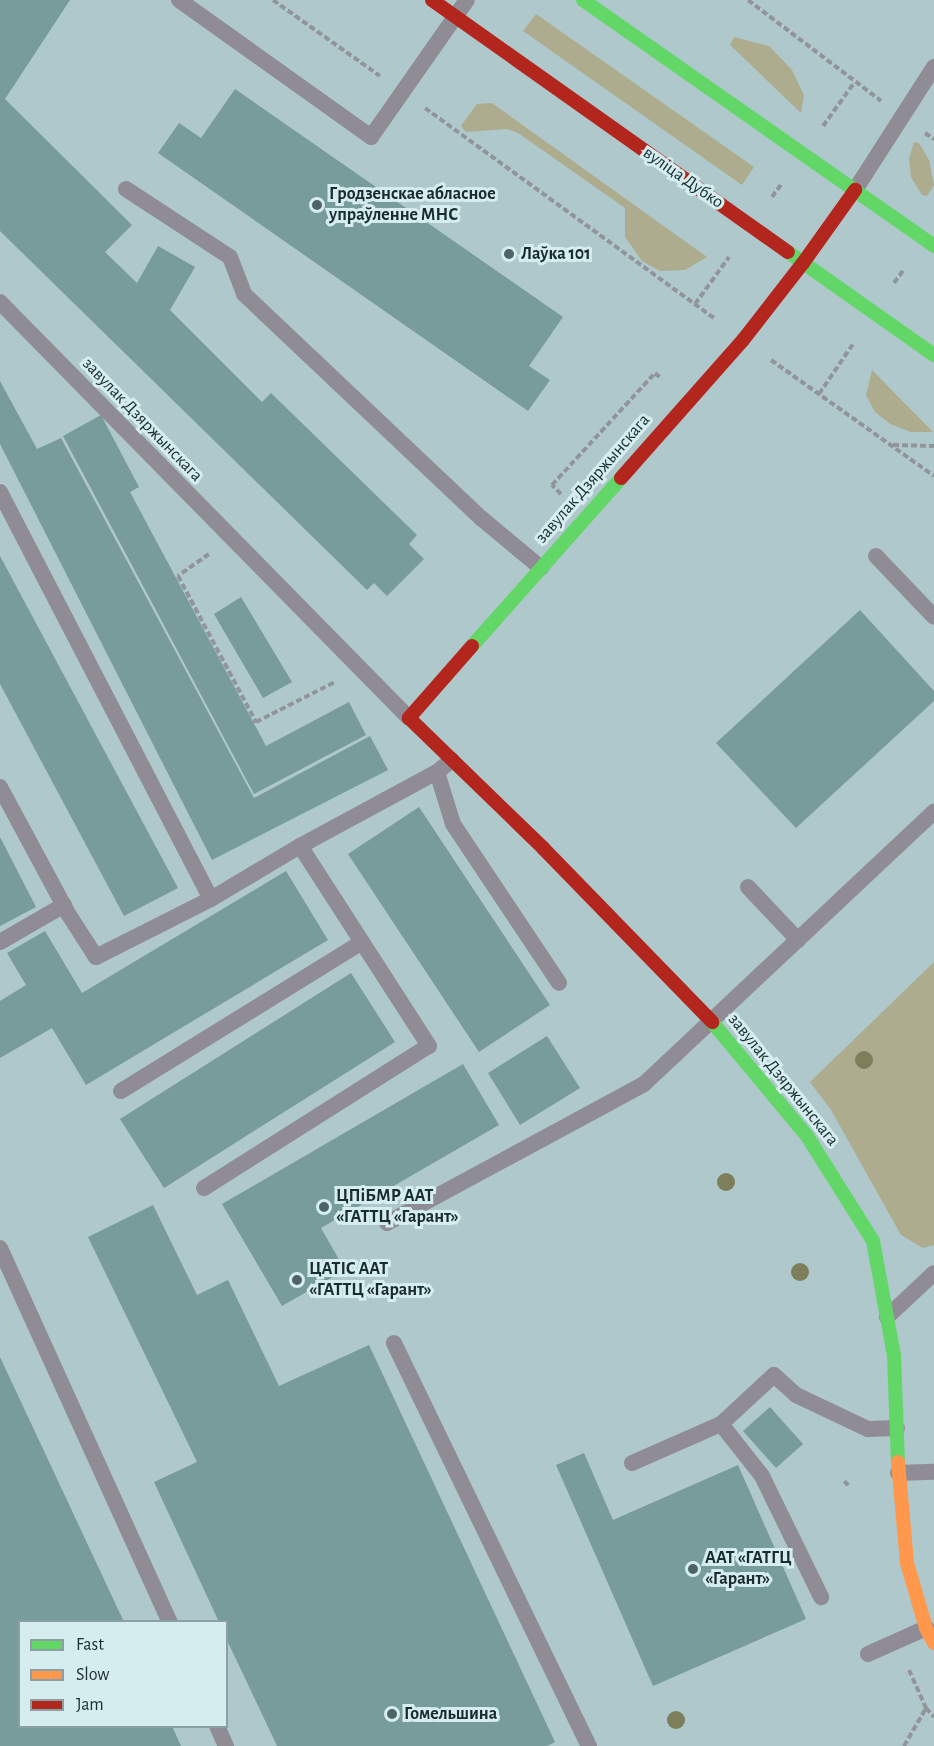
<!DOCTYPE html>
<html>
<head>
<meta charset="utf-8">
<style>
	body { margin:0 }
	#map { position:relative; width:934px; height:1746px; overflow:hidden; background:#afc8cb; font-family:"Alegreya Sans",sans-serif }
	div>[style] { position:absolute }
	.green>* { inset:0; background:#aeac8f }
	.building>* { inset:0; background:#789b9b }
	.path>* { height:4px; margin-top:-2px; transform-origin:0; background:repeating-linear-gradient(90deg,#91959a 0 6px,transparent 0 9px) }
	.lane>* { height:16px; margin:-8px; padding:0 8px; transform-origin:8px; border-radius:8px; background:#908c95 }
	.fast>* { height:14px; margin:-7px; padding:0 7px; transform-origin:7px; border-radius:7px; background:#63d668 }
	.slow>* { height:14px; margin:-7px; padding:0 7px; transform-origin:7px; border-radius:7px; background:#ff974d }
	.jam>* { height:14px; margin:-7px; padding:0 7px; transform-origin:7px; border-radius:7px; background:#b3261e }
	.trees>* { width:18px; height:18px; margin:-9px; border-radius:50%; background:#7f7e5b }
	.dots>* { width:16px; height:16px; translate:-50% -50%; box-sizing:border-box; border:3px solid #d6edf0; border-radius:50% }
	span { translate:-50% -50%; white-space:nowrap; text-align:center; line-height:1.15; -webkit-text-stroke:6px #d6edf0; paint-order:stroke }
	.street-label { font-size:18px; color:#192c2e }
	.poi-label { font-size:18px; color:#192c2e; font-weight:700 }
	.left { translate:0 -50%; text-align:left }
	.legend { position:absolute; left:18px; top:1620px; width:210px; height:108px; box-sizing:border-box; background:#d6edf0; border:2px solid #8aa0a2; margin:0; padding:8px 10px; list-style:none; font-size:18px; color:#192c2e }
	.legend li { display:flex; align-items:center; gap:12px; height:30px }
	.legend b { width:30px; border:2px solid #8aa0a2 }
</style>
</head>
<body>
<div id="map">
	<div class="green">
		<div style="clip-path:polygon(536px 14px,754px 167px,742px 185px,523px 31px)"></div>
		<div style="clip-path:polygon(734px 37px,769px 46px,792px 70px,804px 95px,801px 113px,730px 45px)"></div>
		<div style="clip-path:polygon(492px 103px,707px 257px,685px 270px,660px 271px,642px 261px,625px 237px,625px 208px,518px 133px,507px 129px,466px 132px,461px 126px,477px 104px)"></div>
		<div style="clip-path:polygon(914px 142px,919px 143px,929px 160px,934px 185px,927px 196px,922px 195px,911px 177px,909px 158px)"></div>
		<div style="clip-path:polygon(872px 370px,933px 432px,911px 432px,890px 424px,875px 412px,866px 395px)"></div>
		<div style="clip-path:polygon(934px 962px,934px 1245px,923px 1248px,901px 1235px,831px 1110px,810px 1082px)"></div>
	</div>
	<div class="building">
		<div style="clip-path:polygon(0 0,70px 0,5px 99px,132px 225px,105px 252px,137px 283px,158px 246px,195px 267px,170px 310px,262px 402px,271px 393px,417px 535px,409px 544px,424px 559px,387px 596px,374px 583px,367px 590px,0 231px)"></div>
		<div style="clip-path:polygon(235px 89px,563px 317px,529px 366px,550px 380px,528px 411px,158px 153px,179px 123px,201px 138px)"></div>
		<div style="clip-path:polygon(0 381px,37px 449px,61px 438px,254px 798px,370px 736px,388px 770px,212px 860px,0 444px)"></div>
		<div style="clip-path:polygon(101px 415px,139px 487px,130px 492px,266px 746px,349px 702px,366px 735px,254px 794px,63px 436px)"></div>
		<div style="clip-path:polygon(0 556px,178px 888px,124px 916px,0 684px)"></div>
		<div style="clip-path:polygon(241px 597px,292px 682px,263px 698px,214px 614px)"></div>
		<div style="clip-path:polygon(860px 610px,934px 691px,934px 701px,796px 828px,716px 743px)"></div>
		<div style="clip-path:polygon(419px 807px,550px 1005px,479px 1052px,348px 854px)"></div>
		<div style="clip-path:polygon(0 837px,36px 907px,0 926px)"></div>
		<div style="clip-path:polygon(286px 871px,328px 940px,86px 1085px,52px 1028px,0 1058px,0 1001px,26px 985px,7px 953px,45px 931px,82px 993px)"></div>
		<div style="clip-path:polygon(351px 973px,395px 1042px,164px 1188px,120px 1119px)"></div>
		<div style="clip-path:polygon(547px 1036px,580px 1088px,520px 1125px,488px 1073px)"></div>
		<div style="clip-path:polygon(463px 1064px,499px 1125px,321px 1228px,345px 1270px,282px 1306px,222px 1204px)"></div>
		<div style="clip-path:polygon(153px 1205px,197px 1295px,228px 1280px,279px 1386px,369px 1345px,555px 1742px,547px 1746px,277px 1746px,226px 1638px,226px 1622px,219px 1622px,154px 1482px,197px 1462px,88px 1237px)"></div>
		<div style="clip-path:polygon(0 1357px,124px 1622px,20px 1622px,20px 1726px,172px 1726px,181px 1746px,0 1746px)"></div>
		<div style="clip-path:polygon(770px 1407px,803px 1444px,776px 1468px,743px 1431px)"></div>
		<div style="clip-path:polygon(584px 1453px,613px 1520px,738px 1465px,806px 1619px,653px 1686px,556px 1465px)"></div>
	</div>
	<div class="path">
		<div style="left:273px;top:0;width:131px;rotate:35.4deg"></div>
		<div style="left:748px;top:0;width:167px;rotate:37.2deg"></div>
		<div style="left:425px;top:108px;width:359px;rotate:36deg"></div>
		<div style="left:823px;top:126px;width:53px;rotate:-54.2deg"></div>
		<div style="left:925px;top:133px;width:11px;rotate:34deg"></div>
		<div style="left:772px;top:197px;width:17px;rotate:-54deg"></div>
		<div style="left:894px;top:283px;width:17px;rotate:-54deg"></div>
		<div style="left:695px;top:304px;width:58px;rotate:-54.1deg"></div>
		<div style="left:771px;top:360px;width:200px;rotate:35.4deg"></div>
		<div style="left:819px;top:394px;width:60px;rotate:-55.8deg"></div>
		<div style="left:893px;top:445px;width:41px;rotate:1.4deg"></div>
		<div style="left:561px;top:494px;width:13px;rotate:-135deg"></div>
		<div style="left:552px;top:485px;width:152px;rotate:-47.4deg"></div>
		<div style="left:655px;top:373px;width:9px;rotate:41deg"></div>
		<div style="left:209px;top:554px;width:38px;rotate:145deg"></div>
		<div style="left:178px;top:576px;width:166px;rotate:61.9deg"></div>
		<div style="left:256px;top:722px;width:89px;rotate:-26.9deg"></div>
		<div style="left:844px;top:1481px;width:7px;rotate:45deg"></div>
		<div style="left:909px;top:1670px;width:42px;rotate:65.9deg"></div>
		<div style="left:926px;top:1708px;width:12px;rotate:48deg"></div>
		<div style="left:904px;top:1746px;width:44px;rotate:-59.9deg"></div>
	</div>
	<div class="lane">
		<div style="left:179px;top:0;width:236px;rotate:35.5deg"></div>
		<div style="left:371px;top:137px;width:167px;rotate:-55deg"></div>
		<div style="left:126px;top:189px;width:124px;rotate:33.2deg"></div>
		<div style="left:230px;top:257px;width:40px;rotate:69deg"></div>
		<div style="left:244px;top:294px;width:326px;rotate:43.4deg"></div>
		<div style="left:481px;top:518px;width:78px;rotate:39.8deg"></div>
		<div style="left:855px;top:190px;width:146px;rotate:-57.3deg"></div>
		<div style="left:0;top:302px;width:583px;rotate:45.49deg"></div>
		<div style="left:0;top:492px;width:458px;rotate:62.6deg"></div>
		<div style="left:876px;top:556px;width:84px;rotate:46.4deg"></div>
		<div style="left:437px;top:772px;width:54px;rotate:72.9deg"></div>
		<div style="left:453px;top:824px;width:191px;rotate:56.3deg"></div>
		<div style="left:0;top:787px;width:145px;rotate:61.7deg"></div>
		<div style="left:69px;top:915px;width:50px;rotate:57.3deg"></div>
		<div style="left:96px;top:957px;width:129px;rotate:-26.8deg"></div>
		<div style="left:211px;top:899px;width:104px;rotate:-30.8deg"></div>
		<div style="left:300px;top:846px;width:156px;rotate:-28.4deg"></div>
		<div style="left:437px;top:772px;width:19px;rotate:-39deg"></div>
		<div style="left:748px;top:887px;width:73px;rotate:46.7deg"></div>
		<div style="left:0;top:942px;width:74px;rotate:-30deg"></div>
		<div style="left:121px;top:1091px;width:283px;rotate:-31.7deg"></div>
		<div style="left:204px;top:1188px;width:266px;rotate:-32.3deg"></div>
		<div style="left:429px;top:1046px;width:238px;rotate:-122.8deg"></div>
		<div style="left:387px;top:1223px;width:292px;rotate:-28.4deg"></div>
		<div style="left:644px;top:1084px;width:398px;rotate:-43.2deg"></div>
		<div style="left:0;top:1248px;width:411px;rotate:65.6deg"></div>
		<div style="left:887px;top:1317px;width:64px;rotate:-43.1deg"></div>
		<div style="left:394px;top:1343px;width:448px;rotate:64.2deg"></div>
		<div style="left:721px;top:1424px;width:66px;rotate:51.7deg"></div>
		<div style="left:762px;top:1476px;width:135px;rotate:64deg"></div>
		<div style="left:632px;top:1463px;width:97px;rotate:-23.7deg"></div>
		<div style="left:721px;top:1424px;width:72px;rotate:-42.8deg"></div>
		<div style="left:774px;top:1375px;width:30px;rotate:42deg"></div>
		<div style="left:796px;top:1395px;width:80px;rotate:25.3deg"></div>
		<div style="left:868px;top:1429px;width:29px;rotate:-2deg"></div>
		<div style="left:898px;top:1473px;width:36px;rotate:-2deg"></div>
		<div style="left:868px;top:1654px;width:64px;rotate:-24.1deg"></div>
		<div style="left:217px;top:1726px;width:22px;rotate:66deg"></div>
	</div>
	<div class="fast">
		<div style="left:583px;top:0;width:429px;rotate:35deg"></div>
		<div style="left:788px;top:252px;width:179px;rotate:35.2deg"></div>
		<div style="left:472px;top:646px;width:225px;rotate:-48.4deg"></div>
		<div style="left:712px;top:1022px;width:148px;rotate:50.2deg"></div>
		<div style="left:807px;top:1136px;width:124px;rotate:57.8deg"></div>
		<div style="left:873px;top:1241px;width:116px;rotate:79.6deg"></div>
		<div style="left:894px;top:1355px;width:107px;rotate:87.9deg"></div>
	</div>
	<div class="slow">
		<div style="left:898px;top:1462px;width:101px;rotate:84.9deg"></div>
		<div style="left:907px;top:1563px;width:68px;rotate:73.7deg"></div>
		<div style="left:926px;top:1628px;width:17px;rotate:62deg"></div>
	</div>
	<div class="jam">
		<div style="left:432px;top:0;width:436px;rotate:35.3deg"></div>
		<div style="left:803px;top:263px;width:90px;rotate:-54.5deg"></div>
		<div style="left:621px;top:478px;width:184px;rotate:-48.5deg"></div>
		<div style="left:743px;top:340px;width:98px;rotate:-52.1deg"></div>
		<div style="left:472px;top:646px;width:96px;rotate:131.2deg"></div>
		<div style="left:409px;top:718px;width:187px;rotate:44.1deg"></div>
		<div style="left:543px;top:848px;width:243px;rotate:45.8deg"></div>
	</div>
	<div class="trees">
		<div style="left:864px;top:1060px"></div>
		<div style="left:726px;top:1182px"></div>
		<div style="left:800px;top:1272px"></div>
		<div style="left:676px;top:1720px"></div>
	</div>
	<div class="dots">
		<div style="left:317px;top:205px;background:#4e6365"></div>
		<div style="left:509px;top:254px;background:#4e6365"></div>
		<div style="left:324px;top:1207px;background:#4e6365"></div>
		<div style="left:297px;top:1280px;background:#4e6365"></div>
		<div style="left:693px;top:1569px;background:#4e6365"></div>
		<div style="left:392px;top:1714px;background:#4e6365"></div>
	</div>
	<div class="street-label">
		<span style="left:683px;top:178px;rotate:35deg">вуліца Дубко</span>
		<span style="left:142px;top:420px;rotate:46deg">завулак Дзяржынскага</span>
		<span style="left:593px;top:479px;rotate:-49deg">завулак Дзяржынскага</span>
		<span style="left:783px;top:1080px;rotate:51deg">завулак Дзяржынскага</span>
	</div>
	<div class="poi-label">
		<span class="left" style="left:329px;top:205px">Гродзенскае абласное<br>упраўленне МНС</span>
		<span class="left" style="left:521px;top:254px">Лаўка 101</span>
		<span class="left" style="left:336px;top:1207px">ЦПіБМР ААТ<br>«ГАТТЦ «Гарант»</span>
		<span class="left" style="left:309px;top:1280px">ЦАТІС ААТ<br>«ГАТТЦ «Гарант»</span>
		<span class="left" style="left:705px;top:1569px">ААТ «ГАТГЦ<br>«Гарант»</span>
		<span class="left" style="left:404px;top:1714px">Гомельшина</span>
	</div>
	<ul class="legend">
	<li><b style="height:8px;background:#63d668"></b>Fast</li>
	<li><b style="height:8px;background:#ff974d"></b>Slow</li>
	<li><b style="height:8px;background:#b3261e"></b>Jam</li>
	</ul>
</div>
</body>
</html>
